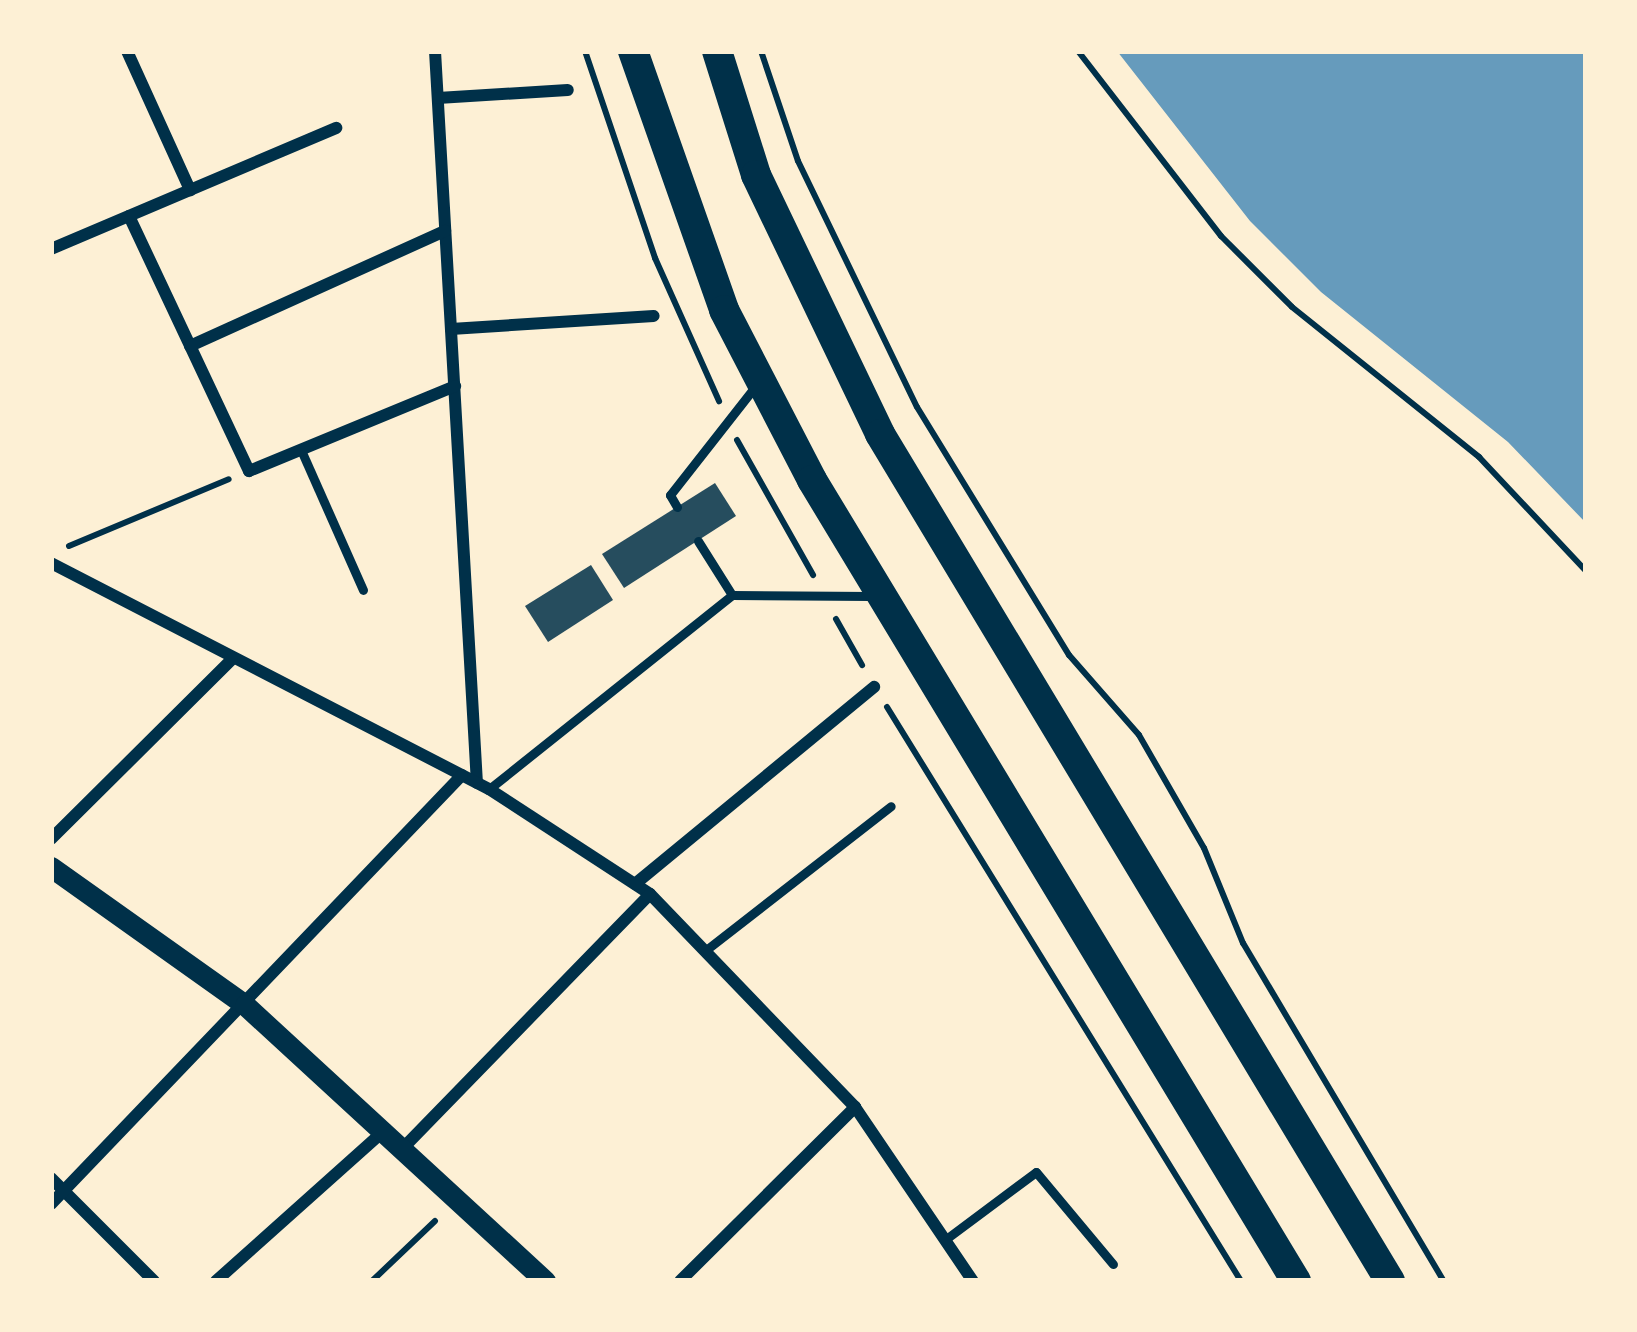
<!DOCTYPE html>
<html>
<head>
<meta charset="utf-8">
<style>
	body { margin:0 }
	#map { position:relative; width:1637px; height:1332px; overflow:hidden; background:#fdf0d5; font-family:Figtree,sans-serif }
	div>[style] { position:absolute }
	.water>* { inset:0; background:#669bbc }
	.building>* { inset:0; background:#264d5e }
	.path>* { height:6px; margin:-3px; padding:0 3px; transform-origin:3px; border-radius:3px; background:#003049 }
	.service>* { height:9px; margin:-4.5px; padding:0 4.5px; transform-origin:4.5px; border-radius:4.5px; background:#003049 }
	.minor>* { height:12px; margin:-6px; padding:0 6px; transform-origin:6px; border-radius:6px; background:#003049 }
	.tertiary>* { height:21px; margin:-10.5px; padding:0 10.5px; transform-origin:10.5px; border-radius:10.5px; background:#003049 }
	.primary>* { height:30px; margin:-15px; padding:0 15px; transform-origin:15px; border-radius:15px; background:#003049 }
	span { translate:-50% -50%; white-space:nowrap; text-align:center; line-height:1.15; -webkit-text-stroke:9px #fdf0d5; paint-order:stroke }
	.frame { position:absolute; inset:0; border:54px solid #fdf0d5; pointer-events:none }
</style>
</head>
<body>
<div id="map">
	<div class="water">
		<div style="clip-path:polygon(1117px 51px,1586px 51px,1586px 523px,1508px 442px,1321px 292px,1250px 221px)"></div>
	</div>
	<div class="building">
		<div style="clip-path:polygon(715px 483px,736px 516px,624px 588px,602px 554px)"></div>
		<div style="clip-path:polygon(591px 565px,613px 600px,548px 642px,525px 606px)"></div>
	</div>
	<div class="path">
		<div style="left:585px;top:51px;width:219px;rotate:71.3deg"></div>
		<div style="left:655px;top:258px;width:157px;rotate:65.9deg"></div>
		<div style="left:761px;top:51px;width:116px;rotate:71.4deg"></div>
		<div style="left:798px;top:161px;width:273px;rotate:64.2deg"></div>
		<div style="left:917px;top:407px;width:291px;rotate:58.5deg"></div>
		<div style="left:1069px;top:655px;width:106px;rotate:48.8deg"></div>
		<div style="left:1139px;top:735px;width:130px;rotate:60.1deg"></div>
		<div style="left:1204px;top:848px;width:103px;rotate:67.7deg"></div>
		<div style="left:1243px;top:943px;width:393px;rotate:59.3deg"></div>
		<div style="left:1078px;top:51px;width:234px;rotate:52.3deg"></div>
		<div style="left:1221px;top:236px;width:100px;rotate:45deg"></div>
		<div style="left:1292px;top:307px;width:240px;rotate:38.7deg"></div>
		<div style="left:1479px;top:457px;width:156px;rotate:46.8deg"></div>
		<div style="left:737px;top:440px;width:155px;rotate:60.6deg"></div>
		<div style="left:69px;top:546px;width:173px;rotate:-22.7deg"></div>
		<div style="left:836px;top:619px;width:53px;rotate:60.5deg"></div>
		<div style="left:887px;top:707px;width:674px;rotate:58.34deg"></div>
		<div style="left:372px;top:1281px;width:87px;rotate:-43.6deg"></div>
	</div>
	<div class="service">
		<div style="left:301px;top:450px;width:153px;rotate:66.1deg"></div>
		<div style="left:677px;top:507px;width:14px;rotate:-120deg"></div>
		<div style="left:670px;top:495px;width:136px;rotate:-51.9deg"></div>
		<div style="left:698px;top:541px;width:64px;rotate:57.8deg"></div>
		<div style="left:489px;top:789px;width:311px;rotate:-38.6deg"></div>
		<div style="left:732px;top:595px;width:139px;rotate:0.4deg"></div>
		<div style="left:706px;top:950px;width:234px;rotate:-37.9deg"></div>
		<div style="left:946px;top:1239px;width:112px;rotate:-36.7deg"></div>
		<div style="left:1036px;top:1172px;width:120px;rotate:50.1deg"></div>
	</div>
	<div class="minor">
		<div style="left:127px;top:51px;width:153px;rotate:65.6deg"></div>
		<div style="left:435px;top:51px;width:733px;rotate:86.72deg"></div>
		<div style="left:438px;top:98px;width:130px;rotate:-3.5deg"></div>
		<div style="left:129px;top:216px;width:282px;rotate:64.8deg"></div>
		<div style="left:249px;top:471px;width:223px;rotate:-22.4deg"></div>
		<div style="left:51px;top:249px;width:310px;rotate:-23deg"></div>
		<div style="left:451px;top:329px;width:203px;rotate:-3.7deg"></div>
		<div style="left:190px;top:346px;width:280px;rotate:-24.3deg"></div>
		<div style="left:51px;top:563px;width:493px;rotate:27.3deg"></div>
		<div style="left:489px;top:789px;width:192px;rotate:33.1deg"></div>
		<div style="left:650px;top:894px;width:296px;rotate:46.1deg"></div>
		<div style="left:855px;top:1107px;width:210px;rotate:55.9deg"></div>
		<div style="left:51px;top:839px;width:255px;rotate:-44.8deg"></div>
		<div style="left:635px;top:884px;width:310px;rotate:-39.5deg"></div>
		<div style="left:406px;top:1145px;width:350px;rotate:-45.8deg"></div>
		<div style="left:51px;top:1178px;width:146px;rotate:45deg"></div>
		<div style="left:51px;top:1204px;width:594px;rotate:-46.23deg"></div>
		<div style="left:216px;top:1281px;width:228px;rotate:-41.8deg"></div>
		<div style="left:680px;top:1281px;width:247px;rotate:-44.8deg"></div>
	</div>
	<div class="tertiary">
		<div style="left:51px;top:867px;width:238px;rotate:35.4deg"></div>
		<div style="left:245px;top:1005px;width:408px;rotate:42.6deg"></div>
	</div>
	<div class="primary">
		<div style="left:633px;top:51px;width:275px;rotate:70.6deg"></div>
		<div style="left:724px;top:310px;width:191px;rotate:62.6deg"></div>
		<div style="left:812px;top:480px;width:936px;rotate:58.86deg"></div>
		<div style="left:717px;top:51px;width:130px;rotate:72.5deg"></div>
		<div style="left:756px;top:175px;width:287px;rotate:64.4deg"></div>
		<div style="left:880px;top:434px;width:989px;rotate:58.95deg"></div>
	</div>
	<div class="frame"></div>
</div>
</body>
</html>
